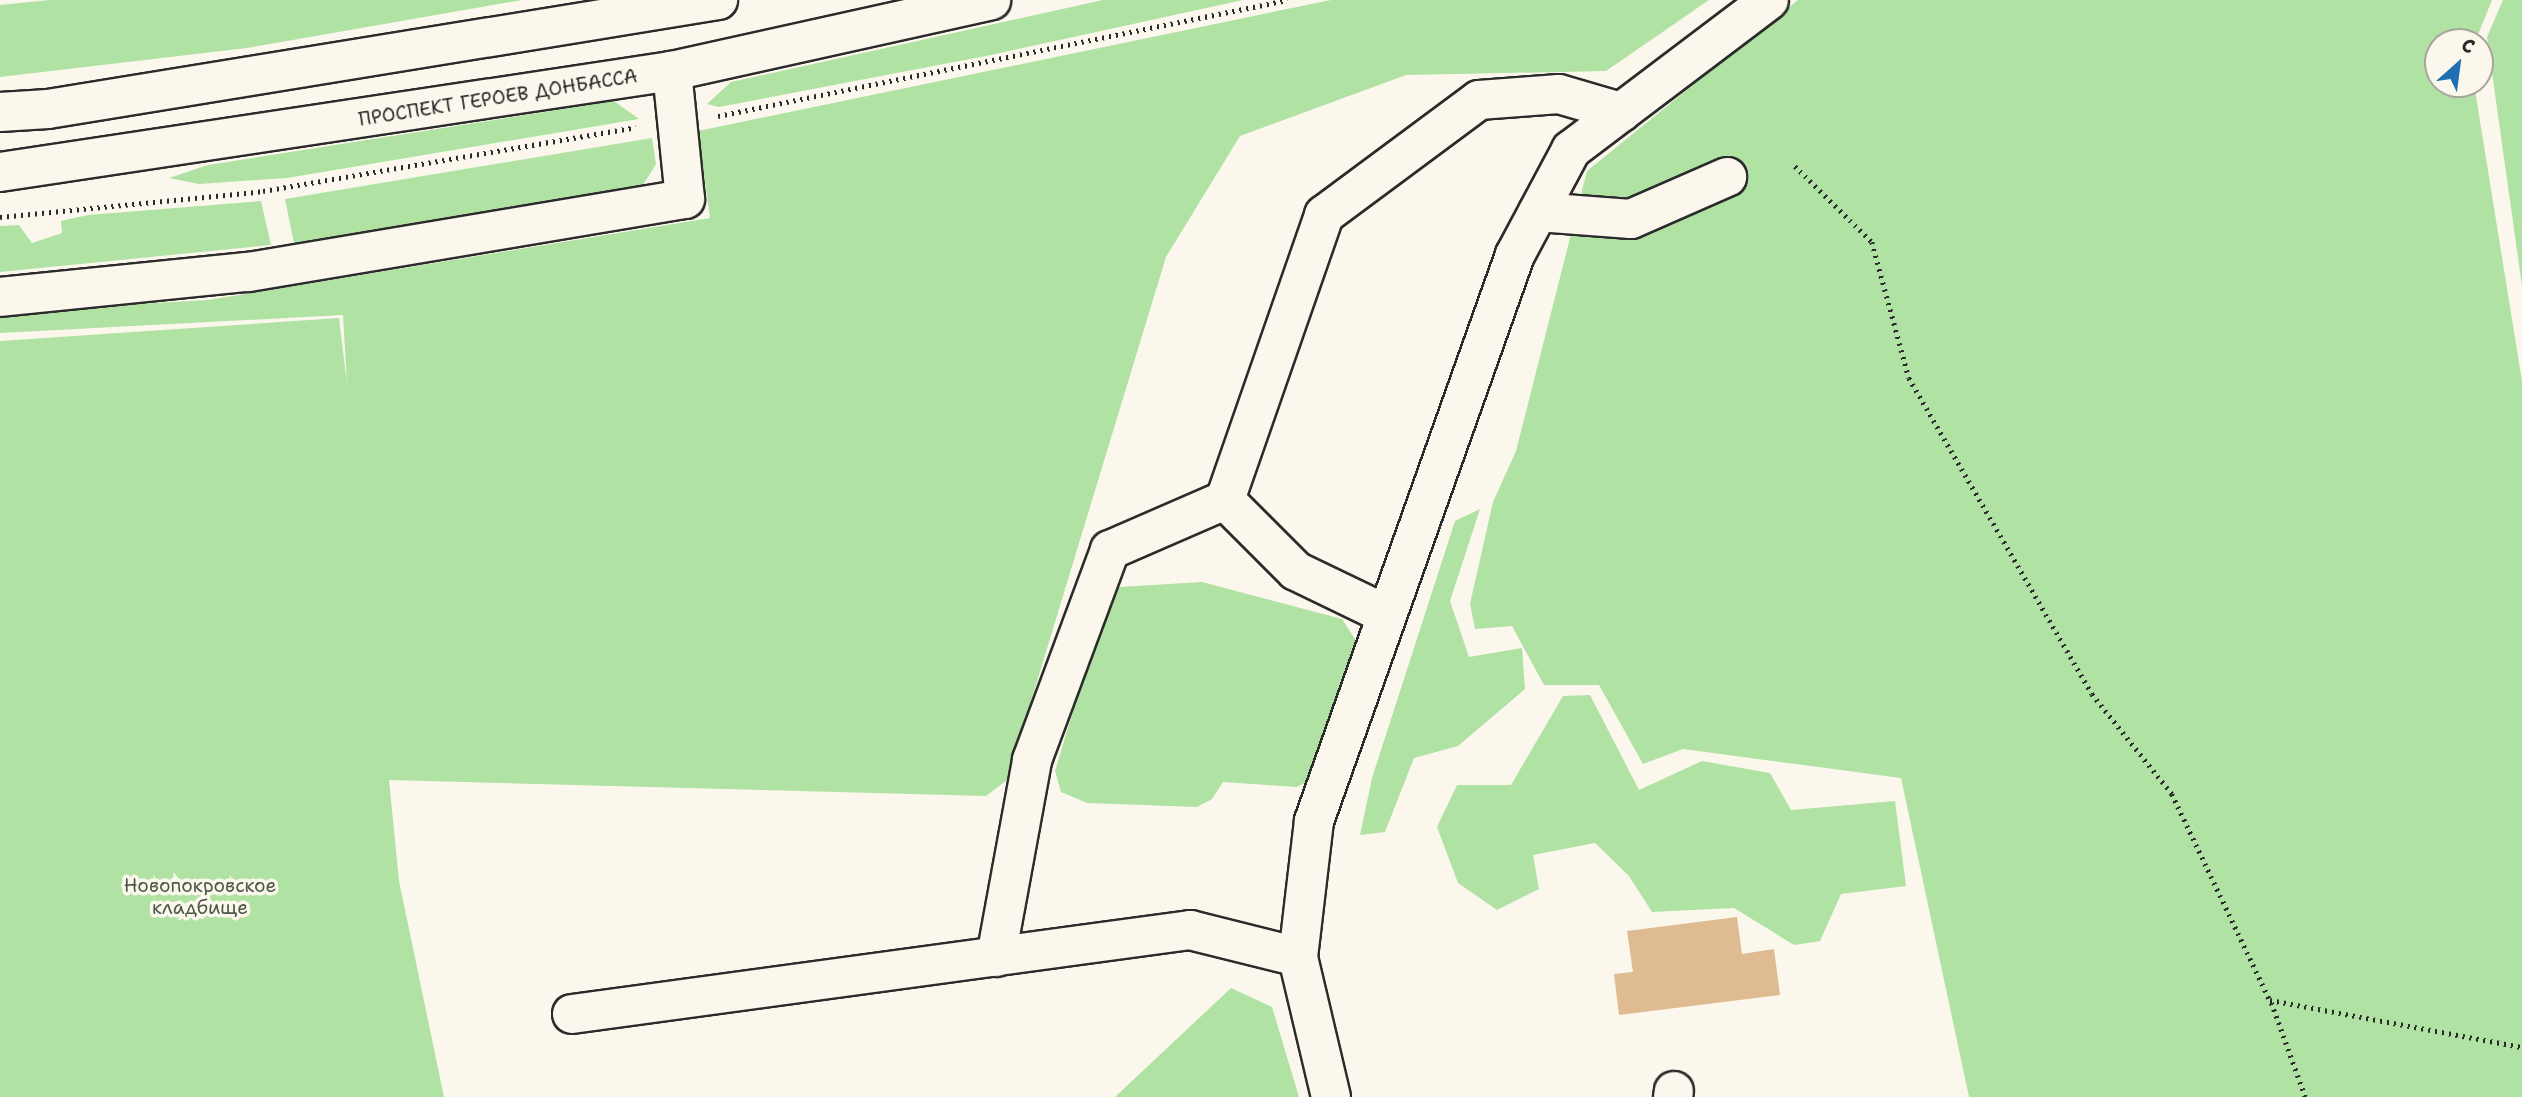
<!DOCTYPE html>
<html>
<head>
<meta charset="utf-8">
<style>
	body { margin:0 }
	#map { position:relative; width:2522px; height:1097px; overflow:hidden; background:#fbf7ec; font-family:"Shantell Sans",sans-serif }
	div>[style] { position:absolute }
	.green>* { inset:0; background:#b0e2a3 }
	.building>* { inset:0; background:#debb90 }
	.path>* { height:4.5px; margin-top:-2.25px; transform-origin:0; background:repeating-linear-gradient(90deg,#2b2b2b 0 2px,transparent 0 7px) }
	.roads { filter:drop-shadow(2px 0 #2b2b2b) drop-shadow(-2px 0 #2b2b2b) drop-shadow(0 2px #2b2b2b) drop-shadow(0 -2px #2b2b2b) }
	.minor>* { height:38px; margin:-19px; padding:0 19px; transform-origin:19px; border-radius:19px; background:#fbf7ec }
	span { translate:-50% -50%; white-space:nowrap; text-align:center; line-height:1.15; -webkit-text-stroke:7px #fbf7ec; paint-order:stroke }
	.street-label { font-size:19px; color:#2b2b2b }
	.park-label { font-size:19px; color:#4c5949 }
	.north { position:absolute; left:2424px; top:28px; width:70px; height:70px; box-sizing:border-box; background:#fbf7ec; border:2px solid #a8a59f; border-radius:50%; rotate:28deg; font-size:19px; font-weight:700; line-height:28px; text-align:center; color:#2b2b2b }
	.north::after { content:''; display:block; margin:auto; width:24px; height:32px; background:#1f6fb2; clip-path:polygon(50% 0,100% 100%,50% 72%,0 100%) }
</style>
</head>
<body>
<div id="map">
	<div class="green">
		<div style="clip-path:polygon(50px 0,522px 0,247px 48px,0 77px,0 5px)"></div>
		<div style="clip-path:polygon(1103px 0,1243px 0,991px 55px,719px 107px,707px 104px,731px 82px)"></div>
		<div style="clip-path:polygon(1331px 0,1709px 0,1606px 71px,1406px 75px,1240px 136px,1166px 257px,1007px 780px,986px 796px,389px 780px,399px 881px,444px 1097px,0 1097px,0 341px,339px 318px,347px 384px,343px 315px,0 333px,0 312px,208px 300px,710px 218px,698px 131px)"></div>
		<div style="clip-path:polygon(1798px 0,2492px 0,2475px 42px,2438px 42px,2438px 84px,2474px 84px,2522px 381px,2522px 1097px,1969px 1097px,1901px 778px,1683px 749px,1643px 764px,1599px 685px,1544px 685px,1512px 626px,1475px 629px,1470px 604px,1493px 502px,1516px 451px,1587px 171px)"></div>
		<div style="clip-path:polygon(2503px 0,2522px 0,2522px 286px,2487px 37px)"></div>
		<div style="clip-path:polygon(614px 101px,639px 119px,287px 178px,199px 184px,169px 178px,208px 165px)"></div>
		<div style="clip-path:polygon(652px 138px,656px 164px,641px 188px,294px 243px,285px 199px)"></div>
		<div style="clip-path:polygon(261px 201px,271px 245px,0 272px,0 226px,19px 225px,32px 243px,62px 233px,61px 221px,88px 215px)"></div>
		<div style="clip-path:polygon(1480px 509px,1450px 601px,1469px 657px,1522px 648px,1525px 689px,1458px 746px,1414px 758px,1385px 832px,1360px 835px,1372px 778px,1455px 521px)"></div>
		<div style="clip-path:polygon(1202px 582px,1342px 619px,1358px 644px,1320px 774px,1297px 787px,1223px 782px,1212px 799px,1197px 807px,1087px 803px,1061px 792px,1055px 771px,1107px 598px,1120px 587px)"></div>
		<div style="clip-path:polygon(1590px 695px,1639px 790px,1702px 761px,1770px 773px,1791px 810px,1895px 801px,1906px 886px,1841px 894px,1820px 941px,1794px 945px,1734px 908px,1652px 912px,1629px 876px,1595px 843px,1533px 855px,1539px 889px,1497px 910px,1458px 883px,1437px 827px,1457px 785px,1511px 785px,1563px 696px)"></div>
		<div style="clip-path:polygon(1231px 988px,1272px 1007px,1299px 1097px,1115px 1097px)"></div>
	</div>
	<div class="building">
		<div style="clip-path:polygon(1737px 917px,1742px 954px,1774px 949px,1780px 995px,1619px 1015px,1614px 974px,1633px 972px,1627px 931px)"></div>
	</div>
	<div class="path">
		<div style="left:718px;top:116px;width:581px;rotate:-11.52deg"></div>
		<div style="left:1795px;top:166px;width:108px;rotate:44.6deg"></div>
		<div style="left:1872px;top:242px;width:141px;rotate:74.8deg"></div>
		<div style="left:1909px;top:378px;width:365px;rotate:59.9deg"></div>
		<div style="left:2092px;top:694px;width:128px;rotate:51.3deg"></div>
		<div style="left:2172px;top:794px;width:228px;rotate:64.6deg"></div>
		<div style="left:0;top:217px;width:264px;rotate:-5.6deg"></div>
		<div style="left:263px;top:191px;width:378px;rotate:-9.7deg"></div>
		<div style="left:2305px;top:1097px;width:103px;rotate:-109.8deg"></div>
		<div style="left:2270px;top:1000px;width:256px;rotate:10.6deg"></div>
	</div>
	<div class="roads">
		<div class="minor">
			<div style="left:0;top:112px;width:48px;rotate:-3.6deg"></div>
			<div style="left:48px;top:109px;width:679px;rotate:-9.24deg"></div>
			<div style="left:0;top:172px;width:680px;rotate:-8.55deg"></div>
			<div style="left:672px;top:71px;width:327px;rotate:-12.5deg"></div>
			<div style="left:1538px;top:212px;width:93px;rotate:4.3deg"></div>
			<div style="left:1631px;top:219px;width:105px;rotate:-23.6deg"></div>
			<div style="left:0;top:297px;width:249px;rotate:-5.8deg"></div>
			<div style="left:248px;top:272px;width:443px;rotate:-9.5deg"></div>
			<div style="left:685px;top:199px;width:129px;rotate:-95.8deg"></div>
			<div style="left:1225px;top:500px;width:100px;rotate:45deg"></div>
			<div style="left:1296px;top:571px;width:101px;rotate:25.8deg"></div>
			<div style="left:996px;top:957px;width:200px;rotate:-79.6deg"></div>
			<div style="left:1032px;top:760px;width:224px;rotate:-69.6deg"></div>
			<div style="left:1110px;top:550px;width:125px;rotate:-23.5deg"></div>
			<div style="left:1225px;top:500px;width:302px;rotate:-70.8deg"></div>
			<div style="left:1324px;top:215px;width:193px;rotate:-36.6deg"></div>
			<div style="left:1479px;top:100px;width:80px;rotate:-4.3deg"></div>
			<div style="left:1559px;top:94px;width:65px;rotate:16.2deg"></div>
			<div style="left:572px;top:1014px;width:624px;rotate:-7.74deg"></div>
			<div style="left:1190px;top:930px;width:111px;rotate:14deg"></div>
			<div style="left:1331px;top:1097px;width:144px;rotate:-103.3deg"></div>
			<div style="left:1298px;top:957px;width:137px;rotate:-83.3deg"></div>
			<div style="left:1314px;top:821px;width:601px;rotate:-70.45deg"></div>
			<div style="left:1515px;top:255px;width:119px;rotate:-61.9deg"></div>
			<div style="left:1571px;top:150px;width:248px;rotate:-37.1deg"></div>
			<div style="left:1673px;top:1097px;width:6px;rotate:-81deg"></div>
		</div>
	</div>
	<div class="street-label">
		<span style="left:498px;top:98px;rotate:-9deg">ПРОСПЕКТ ГЕРОЕВ ДОНБАССА</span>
	</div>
	<div class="park-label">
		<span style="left:200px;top:897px">Новопокровское<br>кладбище</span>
	</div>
	<div class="north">С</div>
</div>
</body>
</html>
